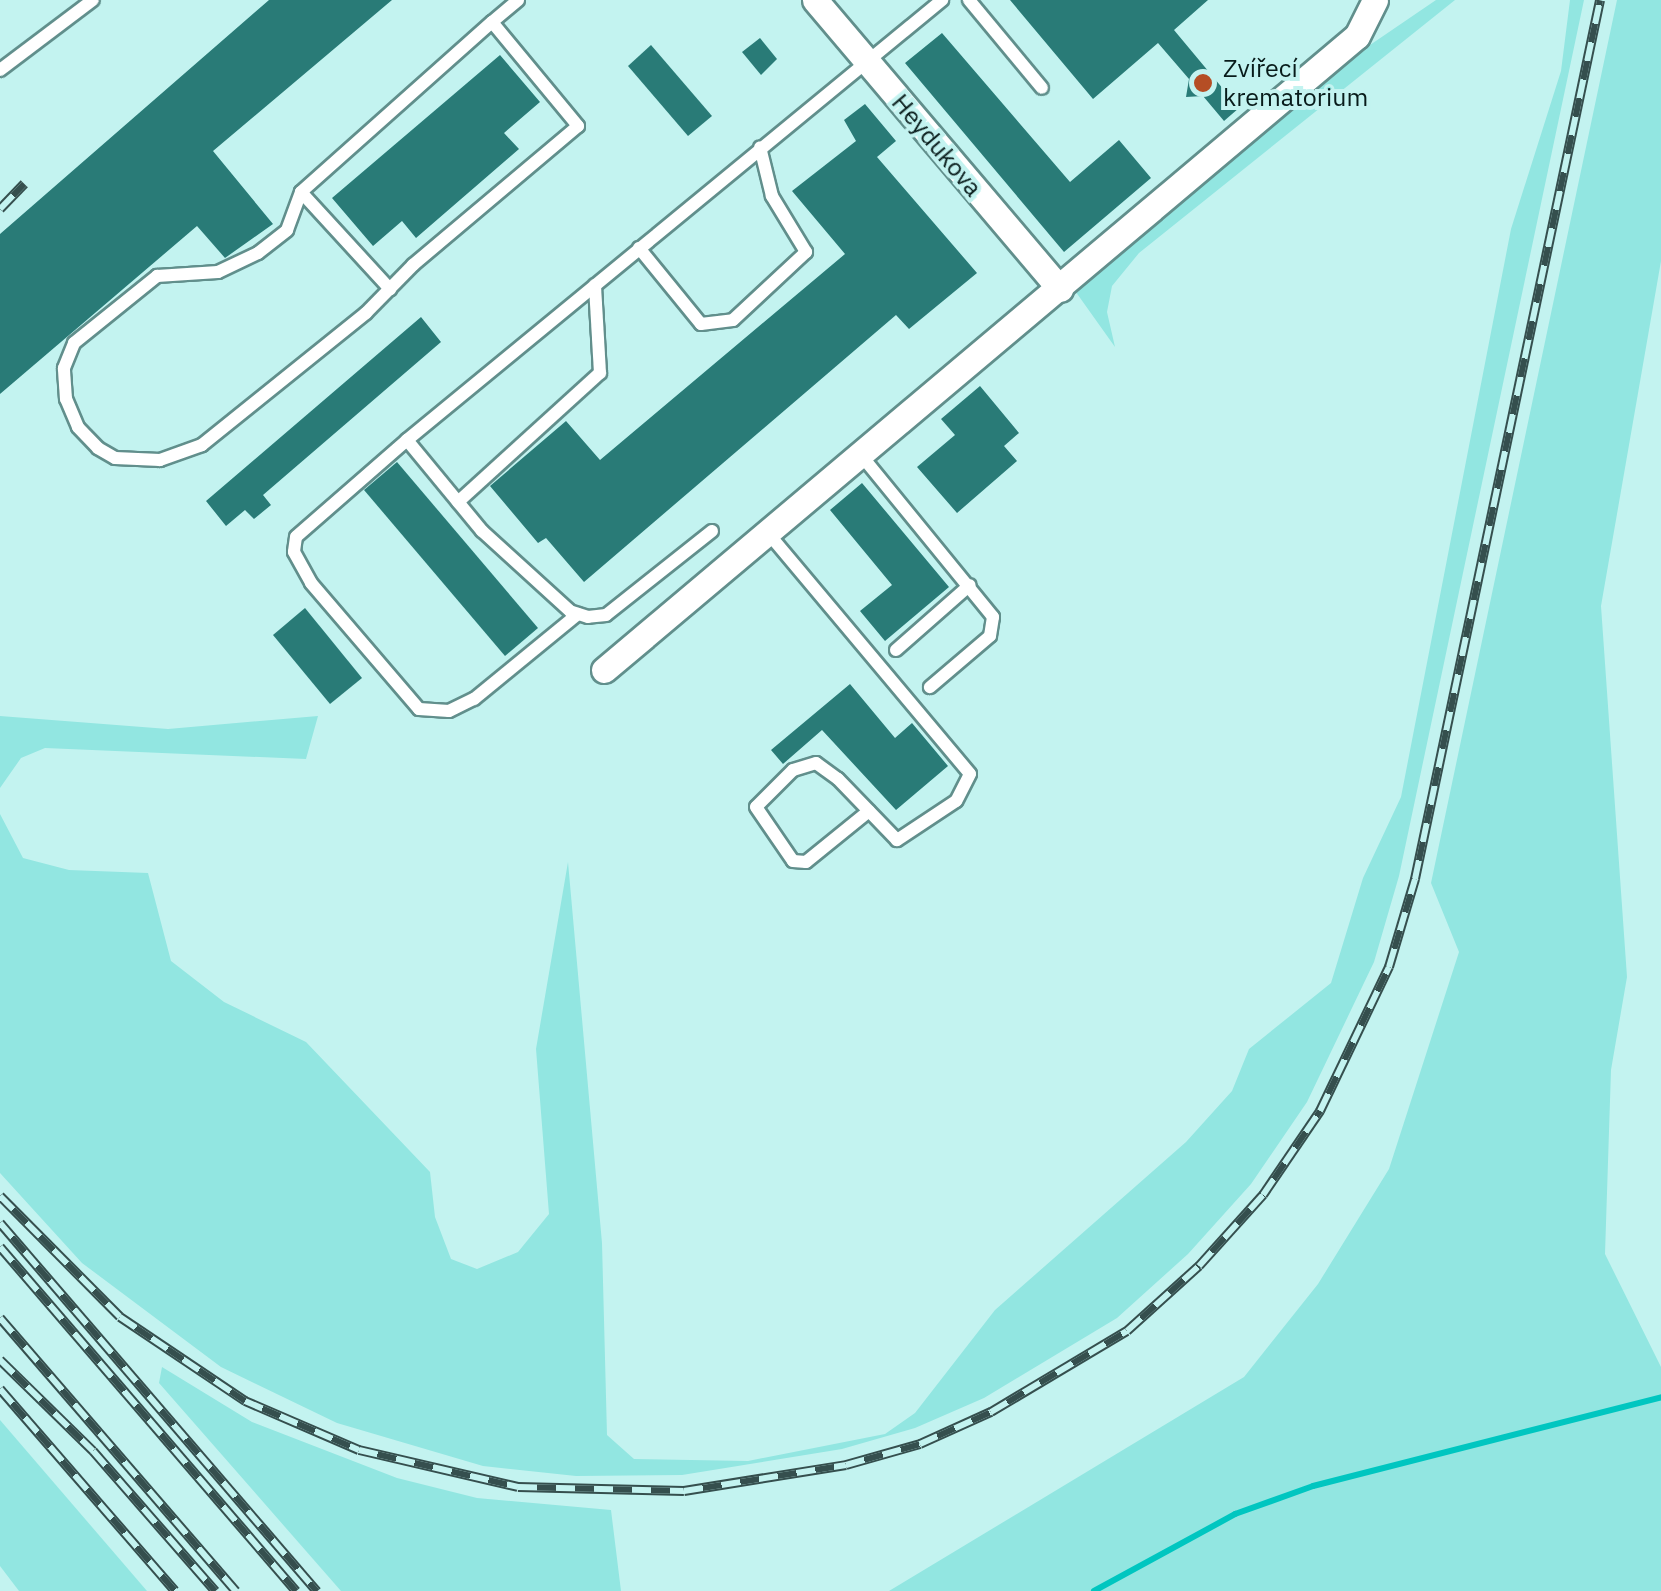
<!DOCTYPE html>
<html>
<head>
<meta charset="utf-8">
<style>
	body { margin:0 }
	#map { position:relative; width:1661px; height:1591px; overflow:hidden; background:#c3f3f0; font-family:"IBM Plex Sans",sans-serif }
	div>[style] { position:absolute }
	.green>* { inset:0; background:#92e6e1 }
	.stream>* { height:6px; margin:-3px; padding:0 3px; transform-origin:3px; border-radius:3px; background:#00c6c0 }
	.building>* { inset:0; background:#297b77 }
	.roads { filter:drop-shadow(2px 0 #618f8c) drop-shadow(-2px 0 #618f8c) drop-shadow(0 2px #618f8c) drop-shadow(0 -2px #618f8c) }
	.lane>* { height:12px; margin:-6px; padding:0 6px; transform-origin:6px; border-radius:6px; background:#fff }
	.street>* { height:25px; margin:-12.5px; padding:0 12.5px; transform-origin:12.5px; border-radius:12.5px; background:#fff }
	.rail>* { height:10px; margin-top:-5px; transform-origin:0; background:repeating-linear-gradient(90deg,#c3f3f0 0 19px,#354f4e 0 38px); box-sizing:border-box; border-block:2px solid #354f4e }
	.dots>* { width:28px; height:28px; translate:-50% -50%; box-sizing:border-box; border:5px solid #c3f3f0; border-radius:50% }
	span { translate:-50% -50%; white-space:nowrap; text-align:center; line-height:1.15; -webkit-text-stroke:8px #c3f3f0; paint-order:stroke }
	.poi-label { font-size:25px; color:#081b1a }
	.left { translate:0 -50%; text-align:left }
	.street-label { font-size:25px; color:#081b1a }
</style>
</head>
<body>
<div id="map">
	<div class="green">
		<div style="clip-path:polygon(1436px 0,1455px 0,1139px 253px,1112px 286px,1107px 312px,1115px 347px,1073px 288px,1348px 60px)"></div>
		<div style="clip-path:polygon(1570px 0,1584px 0,1399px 876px,1374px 962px,1307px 1102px,1251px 1184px,1188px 1254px,1117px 1318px,984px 1398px,915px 1428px,842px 1449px,682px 1475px,576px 1476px,483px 1466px,337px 1423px,221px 1367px,82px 1263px,0 1173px,0 814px,23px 858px,69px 870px,148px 873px,171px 961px,224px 1002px,306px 1042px,430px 1172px,435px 1217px,451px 1259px,477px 1269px,518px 1252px,549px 1214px,536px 1049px,568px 862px,602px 1243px,607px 1435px,634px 1459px,748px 1461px,885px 1434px,915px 1413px,995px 1310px,1186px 1142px,1232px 1091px,1249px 1049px,1331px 983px,1363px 878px,1401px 797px,1511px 229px,1561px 71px)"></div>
		<div style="clip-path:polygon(1617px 0,1661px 0,1661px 261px,1601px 606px,1627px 977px,1611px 1070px,1605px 1254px,1661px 1367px,1661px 1591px,889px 1591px,1244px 1377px,1318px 1284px,1389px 1169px,1459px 952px,1431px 883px)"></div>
		<div style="clip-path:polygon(0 716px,168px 729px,318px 716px,306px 759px,45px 748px,21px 758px,0 788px)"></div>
		<div style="clip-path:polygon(162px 1367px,252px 1422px,397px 1478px,477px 1498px,611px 1510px,621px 1591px,341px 1591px,159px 1383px)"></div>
		<div style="clip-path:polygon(0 1420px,147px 1591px,19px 1591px,0 1566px)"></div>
	</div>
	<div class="stream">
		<div style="left:1094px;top:1591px;width:161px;rotate:-28.6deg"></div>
		<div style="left:1235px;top:1514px;width:83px;rotate:-19.7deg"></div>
		<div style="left:1313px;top:1486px;width:359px;rotate:-14.3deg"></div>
	</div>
	<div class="building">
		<div style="clip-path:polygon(269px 0,392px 0,213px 151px,273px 224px,225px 258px,197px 226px,0 394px,0 234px)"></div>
		<div style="clip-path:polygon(1010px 0,1208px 0,1174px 30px,1239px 108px,1224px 121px,1203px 96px,1186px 97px,1189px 79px,1158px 43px,1093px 99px)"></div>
		<div style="clip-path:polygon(942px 33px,1070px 182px,1119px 140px,1151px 178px,1064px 252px,905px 63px)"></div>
		<div style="clip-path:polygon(760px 38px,777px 59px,761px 75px,742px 52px)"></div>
		<div style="clip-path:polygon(651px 45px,712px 116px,688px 136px,628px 66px)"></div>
		<div style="clip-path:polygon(500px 55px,540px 102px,504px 133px,519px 149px,416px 238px,402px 221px,373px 246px,332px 198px)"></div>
		<div style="clip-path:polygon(865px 104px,896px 141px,877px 157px,977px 273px,909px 329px,896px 315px,584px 582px,546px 538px,538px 543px,490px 486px,566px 421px,600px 460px,845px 254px,792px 191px,856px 141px,844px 120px)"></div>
		<div style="clip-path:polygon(421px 317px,441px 342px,263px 495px,271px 505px,254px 519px,245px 510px,226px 526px,206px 501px)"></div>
		<div style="clip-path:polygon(980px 386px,1019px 433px,1004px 446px,1017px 461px,957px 513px,917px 467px,955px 435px,941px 419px)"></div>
		<div style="clip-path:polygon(397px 462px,538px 628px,505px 656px,364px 490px)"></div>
		<div style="clip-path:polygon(862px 483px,949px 587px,885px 641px,860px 611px,892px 585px,830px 510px)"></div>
		<div style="clip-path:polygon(305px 608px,362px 678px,330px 704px,273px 635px)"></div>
		<div style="clip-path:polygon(850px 684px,895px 738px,912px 723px,948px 766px,896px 810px,822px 730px,783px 764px,771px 750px)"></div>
	</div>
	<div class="roads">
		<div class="lane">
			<div style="left:969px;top:0;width:114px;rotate:50.3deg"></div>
			<div style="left:492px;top:22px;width:135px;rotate:50.4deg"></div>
			<div style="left:578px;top:126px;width:216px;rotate:139.9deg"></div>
			<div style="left:413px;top:265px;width:67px;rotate:134.4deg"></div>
			<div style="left:366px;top:313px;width:211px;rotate:141.2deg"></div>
			<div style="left:202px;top:445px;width:45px;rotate:160.3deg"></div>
			<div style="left:160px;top:460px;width:45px;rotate:-177.5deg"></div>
			<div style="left:115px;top:458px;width:20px;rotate:-150deg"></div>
			<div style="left:98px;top:448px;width:29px;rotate:-134deg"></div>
			<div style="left:78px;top:427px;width:30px;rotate:-113deg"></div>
			<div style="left:66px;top:399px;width:31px;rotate:-94deg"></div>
			<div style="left:64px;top:368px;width:27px;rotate:-68deg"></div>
			<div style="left:74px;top:343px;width:107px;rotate:-38.9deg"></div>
			<div style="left:157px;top:276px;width:61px;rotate:-3.8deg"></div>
			<div style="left:218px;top:272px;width:44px;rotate:-25.4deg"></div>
			<div style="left:258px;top:253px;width:37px;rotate:-38deg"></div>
			<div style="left:287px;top:230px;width:40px;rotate:-69.8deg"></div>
			<div style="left:301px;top:192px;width:256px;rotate:-41.7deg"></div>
			<div style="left:492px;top:22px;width:34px;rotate:-40deg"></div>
			<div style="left:0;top:70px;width:116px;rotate:-37deg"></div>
			<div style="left:301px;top:192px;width:132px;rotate:47.5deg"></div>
			<div style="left:639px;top:248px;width:98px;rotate:50.8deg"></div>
			<div style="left:701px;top:324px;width:32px;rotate:-7deg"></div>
			<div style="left:733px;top:320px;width:100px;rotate:-43deg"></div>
			<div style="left:806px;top:252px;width:66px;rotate:-121.3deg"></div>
			<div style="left:772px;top:196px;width:50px;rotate:-103.8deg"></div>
			<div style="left:407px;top:440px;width:147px;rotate:138.9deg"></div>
			<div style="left:296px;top:537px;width:15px;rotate:98deg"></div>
			<div style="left:294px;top:552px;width:35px;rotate:61deg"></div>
			<div style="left:311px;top:583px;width:166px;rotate:49.4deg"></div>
			<div style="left:419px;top:709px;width:30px;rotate:4deg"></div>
			<div style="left:449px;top:711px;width:28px;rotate:-26deg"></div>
			<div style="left:474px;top:699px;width:134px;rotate:-39.3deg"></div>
			<div style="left:861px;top:455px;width:209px;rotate:50.8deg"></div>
			<div style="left:993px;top:617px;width:19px;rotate:99deg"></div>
			<div style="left:990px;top:636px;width:79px;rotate:139.6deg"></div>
			<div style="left:458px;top:502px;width:192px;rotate:-42.3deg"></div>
			<div style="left:600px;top:373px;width:88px;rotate:-93.3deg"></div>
			<div style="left:712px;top:531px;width:135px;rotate:141.6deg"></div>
			<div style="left:606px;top:615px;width:18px;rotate:174deg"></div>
			<div style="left:588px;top:617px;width:19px;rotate:-162deg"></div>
			<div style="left:570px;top:611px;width:119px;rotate:-137.7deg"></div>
			<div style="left:482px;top:531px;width:118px;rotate:-129.5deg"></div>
			<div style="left:407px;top:440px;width:693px;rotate:-39.43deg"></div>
			<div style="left:768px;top:533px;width:314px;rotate:50deg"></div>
			<div style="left:970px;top:774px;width:30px;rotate:117deg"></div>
			<div style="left:956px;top:801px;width:71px;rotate:146.5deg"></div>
			<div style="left:897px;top:840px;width:85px;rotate:-134deg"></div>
			<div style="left:838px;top:779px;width:27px;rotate:-144deg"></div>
			<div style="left:816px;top:763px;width:24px;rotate:163deg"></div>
			<div style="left:793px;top:770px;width:52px;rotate:135deg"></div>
			<div style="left:756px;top:807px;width:65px;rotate:55.6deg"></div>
			<div style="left:793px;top:861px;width:13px;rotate:4deg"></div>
			<div style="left:806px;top:862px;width:81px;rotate:-39deg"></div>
			<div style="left:896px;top:650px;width:98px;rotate:-41.3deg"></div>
		</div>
		<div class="street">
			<div style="left:815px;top:0;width:379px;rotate:49.7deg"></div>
			<div style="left:604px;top:670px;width:984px;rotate:-40.1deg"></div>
			<div style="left:1357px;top:36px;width:40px;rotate:-63.4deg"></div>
		</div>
	</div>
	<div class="rail">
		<div style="left:0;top:209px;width:35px;rotate:-46deg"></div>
		<div style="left:0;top:1196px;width:170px;rotate:45.2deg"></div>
		<div style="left:120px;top:1317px;width:151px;rotate:33.9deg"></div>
		<div style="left:245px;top:1401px;width:124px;rotate:23.3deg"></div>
		<div style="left:359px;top:1450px;width:163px;rotate:13.1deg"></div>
		<div style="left:518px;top:1487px;width:166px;rotate:1.4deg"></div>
		<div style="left:684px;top:1491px;width:164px;rotate:-9.1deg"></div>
		<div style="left:846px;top:1465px;width:77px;rotate:-15.8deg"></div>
		<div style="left:920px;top:1444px;width:78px;rotate:-24.3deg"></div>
		<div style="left:991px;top:1412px;width:158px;rotate:-30.8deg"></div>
		<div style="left:1127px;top:1331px;width:97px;rotate:-42.1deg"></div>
		<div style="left:1199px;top:1266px;width:96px;rotate:-48deg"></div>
		<div style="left:1263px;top:1195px;width:102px;rotate:-55.8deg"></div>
		<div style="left:1320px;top:1111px;width:160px;rotate:-64.4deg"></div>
		<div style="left:1389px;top:967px;width:92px;rotate:-73.5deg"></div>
		<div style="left:1415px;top:879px;width:898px;rotate:-78.11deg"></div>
		<div style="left:0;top:1223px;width:486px;rotate:49.3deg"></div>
		<div style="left:0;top:1247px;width:454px;rotate:49.3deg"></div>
		<div style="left:0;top:1318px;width:361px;rotate:49.2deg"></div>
		<div style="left:0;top:1360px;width:130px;rotate:44.4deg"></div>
		<div style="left:93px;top:1451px;width:186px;rotate:48.9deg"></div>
		<div style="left:0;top:1389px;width:267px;rotate:49.1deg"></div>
	</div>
	<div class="dots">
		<div style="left:1203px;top:83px;background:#b54e25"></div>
	</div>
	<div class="poi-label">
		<span class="left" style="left:1223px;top:83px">Zvířecí<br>krematorium</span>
	</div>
	<div class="street-label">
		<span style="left:937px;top:145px;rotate:50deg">Heydukova</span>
	</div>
</div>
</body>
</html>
